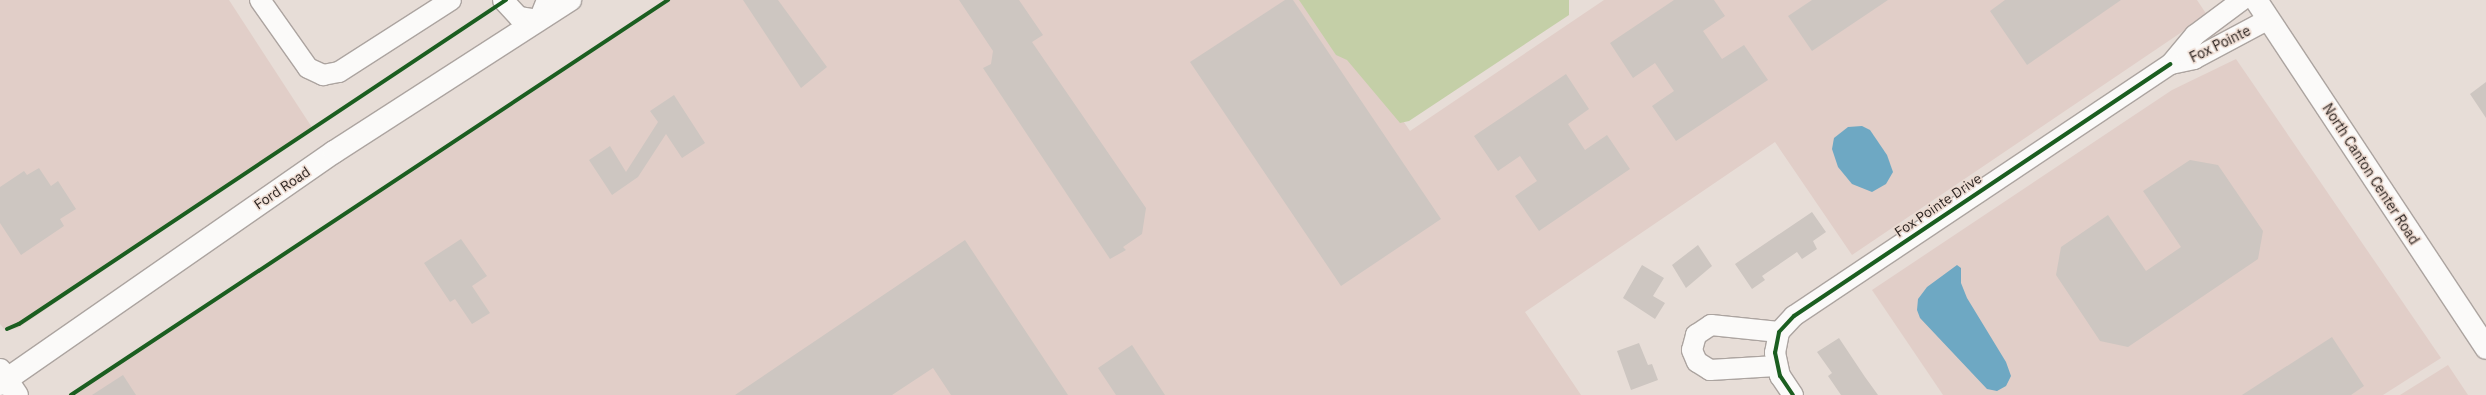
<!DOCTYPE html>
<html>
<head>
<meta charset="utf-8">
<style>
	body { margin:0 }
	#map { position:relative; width:2486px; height:395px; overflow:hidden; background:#e7ddd7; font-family:"IBM Plex Sans",sans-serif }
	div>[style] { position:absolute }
	.commercial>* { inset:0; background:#e1cec8 }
	.green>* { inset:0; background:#c4cfa7 }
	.water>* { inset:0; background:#6ea8c3 }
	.building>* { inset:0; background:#cdc6c1 }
	.roads { filter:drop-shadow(1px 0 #aca4a0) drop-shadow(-1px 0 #aca4a0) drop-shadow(0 1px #aca4a0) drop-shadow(0 -1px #aca4a0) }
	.street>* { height:20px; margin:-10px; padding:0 10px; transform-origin:10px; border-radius:10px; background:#fbfaf9 }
	.secondary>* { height:22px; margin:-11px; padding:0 11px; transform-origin:11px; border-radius:11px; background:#fbfaf9 }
	.primary>* { height:22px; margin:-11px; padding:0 11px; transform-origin:11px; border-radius:11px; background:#fbfaf9 }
	.cycleway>* { height:4px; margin:-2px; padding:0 2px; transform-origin:2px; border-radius:2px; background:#1b5e20 }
	span { translate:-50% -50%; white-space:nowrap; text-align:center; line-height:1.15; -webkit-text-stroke:3px #eddbd1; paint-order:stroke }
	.street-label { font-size:14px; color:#2d2623 }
</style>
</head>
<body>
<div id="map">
	<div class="commercial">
		<div style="clip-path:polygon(0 0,229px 0,313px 129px,18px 328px,5px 330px,0 324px)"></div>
		<div style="clip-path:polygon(666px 0,1320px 0,1410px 131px,1604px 0,2197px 0,2207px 15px,1852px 255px,1775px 142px,1525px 312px,1581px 395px,71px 395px)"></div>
		<div style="clip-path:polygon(2236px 59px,2441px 358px,2383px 395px,1943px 395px,1872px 290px,2172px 90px)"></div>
		<div style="clip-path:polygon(2448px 365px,2468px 395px,2400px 395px)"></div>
	</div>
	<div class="green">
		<div style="clip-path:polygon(1299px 0,1569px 0,1569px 15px,1409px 121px,1400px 123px,1347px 60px,1336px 55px)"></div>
	</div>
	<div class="water">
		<div style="clip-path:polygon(1862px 126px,1870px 130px,1887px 155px,1893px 172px,1886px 184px,1872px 192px,1852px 184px,1838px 167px,1832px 149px,1834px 138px,1848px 127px)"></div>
		<div style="clip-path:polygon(1957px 265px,1961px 268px,1961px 283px,1967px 298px,2006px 362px,2011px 376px,2006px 386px,1997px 391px,1987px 389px,1920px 318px,1917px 310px,1918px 299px,1927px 287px)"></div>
	</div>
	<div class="building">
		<div style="clip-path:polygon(743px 0,778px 0,827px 67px,801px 88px)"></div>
		<div style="clip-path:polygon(959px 0,1019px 0,1043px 35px,1032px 42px,1146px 208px,1142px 234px,1123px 247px,1126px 250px,1110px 259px,983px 68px,991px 64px,993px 51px)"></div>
		<div style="clip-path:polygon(1285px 0,1293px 0,1441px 219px,1341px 286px,1190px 62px)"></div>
		<div style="clip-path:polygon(1674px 0,1714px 0,1725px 16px,1703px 31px,1722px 59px,1744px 45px,1768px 80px,1676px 141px,1652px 106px,1674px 91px,1655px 63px,1633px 78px,1610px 43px)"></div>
		<div style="clip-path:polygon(1812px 0,1888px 0,1812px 51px,1788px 16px)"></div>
		<div style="clip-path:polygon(2005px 0,2121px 0,2027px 65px,1990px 11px)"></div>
		<div style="clip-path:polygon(1566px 74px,1589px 109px,1568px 124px,1585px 150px,1607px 135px,1630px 169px,1539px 231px,1515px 196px,1537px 181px,1520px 156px,1498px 171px,1474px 136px)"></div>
		<div style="clip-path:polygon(2486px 82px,2486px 118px,2470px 94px)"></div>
		<div style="clip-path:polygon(674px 95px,705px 143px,682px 158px,666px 134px,638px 177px,612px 195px,589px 160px,610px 146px,626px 172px,658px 122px,650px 111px)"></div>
		<div style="clip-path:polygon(2190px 160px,2218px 165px,2263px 231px,2258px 259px,2128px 347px,2100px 341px,2056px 275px,2061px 247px,2108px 215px,2146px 271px,2181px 247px,2143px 191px)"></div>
		<div style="clip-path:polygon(39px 168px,51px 186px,58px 181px,76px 209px,60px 219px,64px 226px,21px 255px,0 223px,0 187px,24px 171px,27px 175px)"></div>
		<div style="clip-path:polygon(1812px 212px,1826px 232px,1813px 241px,1817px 249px,1802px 259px,1797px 252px,1762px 276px,1765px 280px,1752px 289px,1735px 264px)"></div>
		<div style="clip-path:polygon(461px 239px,487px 276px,472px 286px,490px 313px,472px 324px,455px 299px,450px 302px,424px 263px)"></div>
		<div style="clip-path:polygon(965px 240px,1068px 395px,951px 395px,933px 368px,892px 395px,735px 395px)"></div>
		<div style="clip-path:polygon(1698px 245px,1712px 266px,1686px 288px,1672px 265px)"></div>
		<div style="clip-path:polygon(1642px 265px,1664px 278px,1653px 296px,1665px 303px,1655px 319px,1623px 298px)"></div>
		<div style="clip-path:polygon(2332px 337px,2364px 386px,2351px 395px,2242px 395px)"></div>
		<div style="clip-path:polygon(1839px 338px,1865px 377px,1878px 395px,1841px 395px,1828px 376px,1832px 373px,1817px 352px)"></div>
		<div style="clip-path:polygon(1639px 343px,1648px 365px,1652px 364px,1658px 380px,1631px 390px,1617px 351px)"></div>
		<div style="clip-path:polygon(1132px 345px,1165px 395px,1116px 395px,1098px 368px)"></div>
		<div style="clip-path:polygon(123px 375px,136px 395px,92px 395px)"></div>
	</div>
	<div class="roads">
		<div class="street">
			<div style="left:260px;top:0;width:83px;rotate:54.8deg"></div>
			<div style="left:308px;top:68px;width:17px;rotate:25deg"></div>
			<div style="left:323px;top:75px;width:16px;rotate:-11deg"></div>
			<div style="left:339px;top:72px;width:133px;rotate:-32.7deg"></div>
			<div style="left:503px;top:0;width:23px;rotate:47deg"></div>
			<div style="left:519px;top:17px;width:20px;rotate:9deg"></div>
			<div style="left:539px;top:20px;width:22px;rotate:-68deg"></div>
			<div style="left:2242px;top:0;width:59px;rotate:143.3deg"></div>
			<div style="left:2195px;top:35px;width:38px;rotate:130deg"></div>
			<div style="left:2171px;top:64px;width:24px;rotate:-12deg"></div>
			<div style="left:2194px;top:59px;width:85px;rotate:-28.1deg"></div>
			<div style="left:1776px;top:366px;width:66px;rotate:176.5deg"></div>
			<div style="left:1710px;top:370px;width:15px;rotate:-148deg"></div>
			<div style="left:1697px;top:362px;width:13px;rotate:-113deg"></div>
			<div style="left:1692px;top:350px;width:16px;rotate:-75deg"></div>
			<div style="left:1696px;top:335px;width:18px;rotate:-34deg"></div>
			<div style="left:1711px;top:325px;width:68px;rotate:5.9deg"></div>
			<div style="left:1793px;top:395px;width:23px;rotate:-124deg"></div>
			<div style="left:1780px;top:376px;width:24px;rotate:-102deg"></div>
			<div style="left:1775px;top:353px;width:21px;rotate:-79deg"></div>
			<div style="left:1779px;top:332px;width:22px;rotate:-47deg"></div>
			<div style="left:1794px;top:316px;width:453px;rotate:-33.8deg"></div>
		</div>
		<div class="secondary">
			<div style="left:2256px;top:0;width:417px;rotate:56.5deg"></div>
			<div style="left:0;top:370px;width:30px;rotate:56deg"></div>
		</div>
		<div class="primary">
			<div style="left:0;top:384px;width:407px;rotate:-34.8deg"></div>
			<div style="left:334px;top:152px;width:281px;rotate:-32.8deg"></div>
		</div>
	</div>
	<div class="cycleway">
		<div style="left:7px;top:329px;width:13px;rotate:-23deg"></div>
		<div style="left:19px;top:324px;width:585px;rotate:-33.64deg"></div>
		<div style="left:71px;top:395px;width:716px;rotate:-33.49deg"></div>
		<div style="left:1793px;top:395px;width:23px;rotate:-124deg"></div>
		<div style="left:1780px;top:376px;width:24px;rotate:-102deg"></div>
		<div style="left:1775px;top:353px;width:21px;rotate:-79deg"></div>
		<div style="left:1779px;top:332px;width:22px;rotate:-47deg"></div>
		<div style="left:1794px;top:316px;width:453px;rotate:-33.8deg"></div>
	</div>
	<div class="street-label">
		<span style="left:2220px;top:44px;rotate:-26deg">Fox Pointe</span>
		<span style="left:2371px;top:174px;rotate:57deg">North Canton Center Road</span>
		<span style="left:282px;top:188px;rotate:-34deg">Ford Road</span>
		<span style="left:1938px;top:205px;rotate:-34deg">Fox Pointe Drive</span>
	</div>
</div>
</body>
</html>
